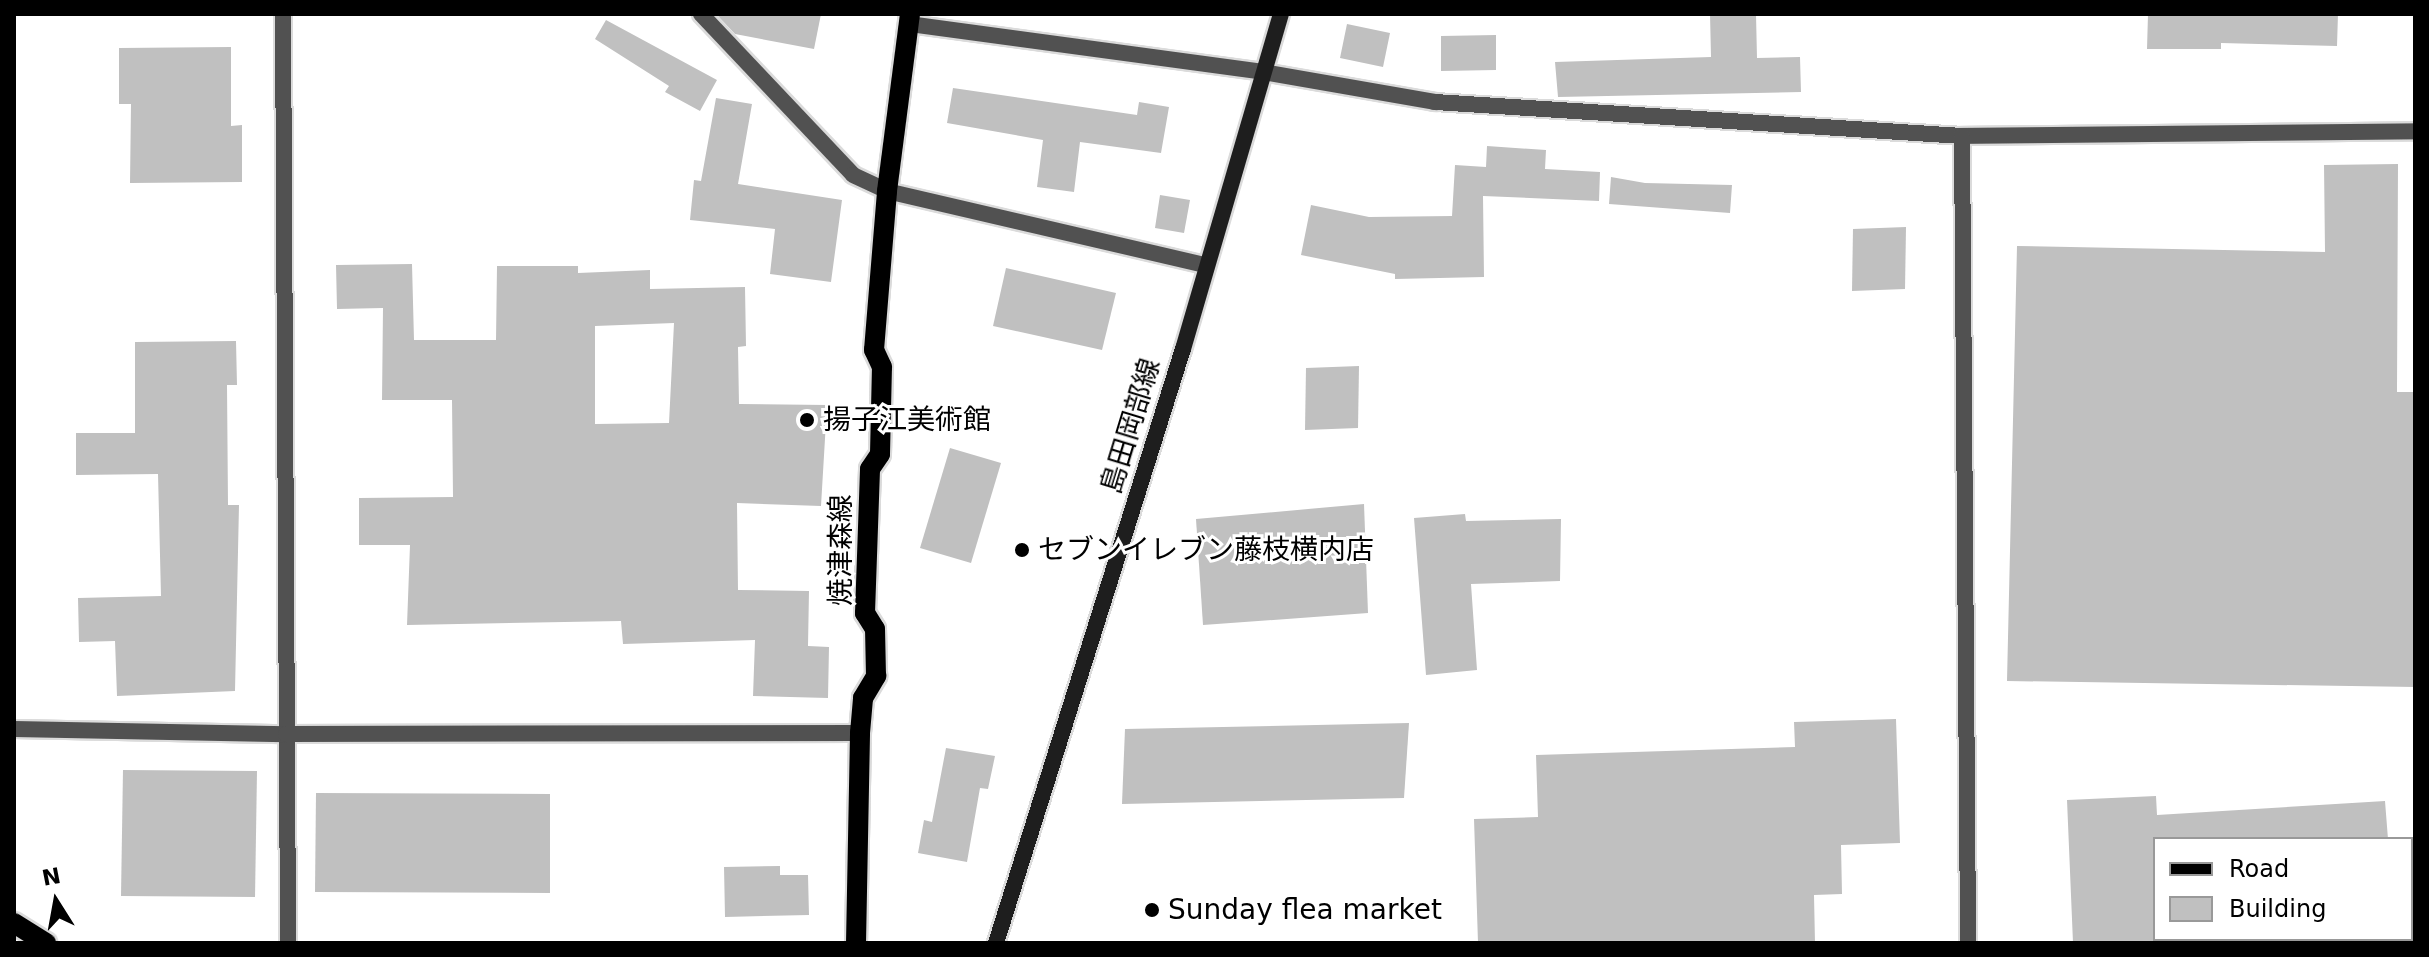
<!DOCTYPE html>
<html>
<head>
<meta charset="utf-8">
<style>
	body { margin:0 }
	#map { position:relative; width:2429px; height:957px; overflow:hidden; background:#fff; font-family:"DejaVu Sans","Noto Sans JP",sans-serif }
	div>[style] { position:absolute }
	.building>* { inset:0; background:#c0c0c0 }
	.roads { filter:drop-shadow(2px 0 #dbdbdb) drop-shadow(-2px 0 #dbdbdb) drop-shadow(0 2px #dbdbdb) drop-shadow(0 -2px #dbdbdb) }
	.street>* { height:16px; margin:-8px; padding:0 8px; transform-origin:8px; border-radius:8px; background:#515151 }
	.secondary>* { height:16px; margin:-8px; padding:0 8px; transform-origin:8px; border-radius:8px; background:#1e1e1e }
	.primary>* { height:20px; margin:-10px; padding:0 10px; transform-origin:10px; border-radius:10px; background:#000 }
	.dots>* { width:22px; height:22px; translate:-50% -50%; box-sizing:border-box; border:4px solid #fff; border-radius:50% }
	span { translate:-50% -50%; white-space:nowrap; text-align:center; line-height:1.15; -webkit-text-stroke:6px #fff; paint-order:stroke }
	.poi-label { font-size:28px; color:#000 }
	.left { translate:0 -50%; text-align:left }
	.street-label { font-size:28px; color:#000 }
	.frame { position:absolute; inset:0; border:16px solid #000; pointer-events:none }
	.legend { position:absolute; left:2153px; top:837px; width:260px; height:104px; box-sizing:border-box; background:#fff; border:2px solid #999; margin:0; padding:10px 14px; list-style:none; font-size:24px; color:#000 }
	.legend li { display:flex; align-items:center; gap:16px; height:40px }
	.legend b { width:40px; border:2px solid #999 }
	.north { position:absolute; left:16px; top:861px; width:80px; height:80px; -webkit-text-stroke:6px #fff; paint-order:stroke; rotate:349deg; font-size:22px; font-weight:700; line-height:32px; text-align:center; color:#000 }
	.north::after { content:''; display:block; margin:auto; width:28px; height:36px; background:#000; clip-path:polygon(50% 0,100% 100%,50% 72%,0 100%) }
</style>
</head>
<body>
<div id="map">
	<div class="building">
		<div style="clip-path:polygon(716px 14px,821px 14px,814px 49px,735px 34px)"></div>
		<div style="clip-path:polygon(1710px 14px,1756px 14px,1757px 58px,1800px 57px,1801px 92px,1558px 97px,1555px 62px,1711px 57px)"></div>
		<div style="clip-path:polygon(2148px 14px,2338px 14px,2337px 46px,2221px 43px,2221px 49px,2147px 49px)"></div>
		<div style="clip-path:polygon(606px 20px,717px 80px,700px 111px,665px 92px,669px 86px,595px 39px)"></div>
		<div style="clip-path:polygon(1347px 24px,1390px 33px,1383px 67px,1340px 58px)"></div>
		<div style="clip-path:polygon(1496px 35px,1496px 70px,1441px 71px,1441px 36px)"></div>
		<div style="clip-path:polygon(231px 47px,231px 126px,242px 125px,242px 182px,130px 183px,131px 104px,119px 104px,119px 48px)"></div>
		<div style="clip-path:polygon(953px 88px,1137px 115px,1139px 102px,1169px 107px,1161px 153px,1080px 142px,1074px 192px,1037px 187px,1043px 140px,947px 123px)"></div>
		<div style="clip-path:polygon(716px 98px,752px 104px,738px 184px,842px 200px,831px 282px,770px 274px,775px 229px,690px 220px,694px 180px,701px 181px)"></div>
		<div style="clip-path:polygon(1487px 146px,1546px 150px,1545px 169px,1600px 172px,1599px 201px,1483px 196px,1484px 277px,1395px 279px,1395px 274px,1301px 255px,1311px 205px,1369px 217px,1452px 216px,1455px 165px,1486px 167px)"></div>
		<div style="clip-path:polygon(2398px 164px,2397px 392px,2415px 392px,2415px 687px,2007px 681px,2017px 246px,2325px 252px,2324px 165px)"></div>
		<div style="clip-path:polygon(1611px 177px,1645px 183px,1732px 185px,1730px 213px,1609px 204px)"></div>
		<div style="clip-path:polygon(1160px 195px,1190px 200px,1184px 233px,1155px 228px)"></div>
		<div style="clip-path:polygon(1906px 227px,1905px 289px,1852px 291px,1853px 229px)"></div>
		<div style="clip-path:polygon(evenodd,412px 264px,414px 340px,496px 340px,497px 266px,578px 266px,578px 273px,650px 270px,650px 289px,745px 287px,746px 346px,738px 347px,739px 404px,827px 405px,821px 506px,737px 503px,738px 590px,809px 591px,808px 646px,829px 647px,828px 698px,753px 696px,755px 640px,623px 644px,621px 621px,407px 625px,410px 545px,359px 545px,359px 498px,453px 497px,452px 400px,382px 400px,383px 308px,337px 309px,336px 265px,412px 264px,674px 323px,669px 423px,595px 424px,595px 326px,674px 323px)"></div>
		<div style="clip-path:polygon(1006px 268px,1116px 293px,1102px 350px,993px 326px)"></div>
		<div style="clip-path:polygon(236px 341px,237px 385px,227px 385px,228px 505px,239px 505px,235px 691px,117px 696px,115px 641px,79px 642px,78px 598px,161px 596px,158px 474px,76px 475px,76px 433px,135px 433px,135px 342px)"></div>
		<div style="clip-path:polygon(1359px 366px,1358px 428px,1305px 430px,1306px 368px)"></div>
		<div style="clip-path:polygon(950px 448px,1001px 463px,971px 563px,920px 548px)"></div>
		<div style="clip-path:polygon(1364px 504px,1368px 613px,1203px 625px,1196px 519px)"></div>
		<div style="clip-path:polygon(1465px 514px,1466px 521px,1561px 519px,1560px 581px,1471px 584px,1477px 670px,1426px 675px,1414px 518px)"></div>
		<div style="clip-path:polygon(1896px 719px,1900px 843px,1841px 845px,1842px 894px,1814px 895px,1815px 943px,1478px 943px,1474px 819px,1538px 817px,1536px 755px,1795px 747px,1794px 722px)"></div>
		<div style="clip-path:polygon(1409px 723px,1404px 798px,1122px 804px,1125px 729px)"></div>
		<div style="clip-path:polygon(946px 748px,995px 756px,988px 789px,980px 788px,967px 862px,918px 853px,924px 820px,932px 822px)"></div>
		<div style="clip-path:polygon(123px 770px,257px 771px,255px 897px,121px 896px)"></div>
		<div style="clip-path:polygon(316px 793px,550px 794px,550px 893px,315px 892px)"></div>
		<div style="clip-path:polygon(2156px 796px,2157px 815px,2385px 801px,2388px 839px,2155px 839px,2155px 943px,2073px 943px,2067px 800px)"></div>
		<div style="clip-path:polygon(780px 866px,780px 875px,808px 875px,809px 915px,725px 917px,724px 867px)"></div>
	</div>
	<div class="roads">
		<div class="street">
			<div style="left:283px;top:14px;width:929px;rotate:89.69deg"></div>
			<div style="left:701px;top:14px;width:221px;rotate:46.6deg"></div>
			<div style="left:853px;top:175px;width:38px;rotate:25deg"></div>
			<div style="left:887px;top:191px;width:327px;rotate:13.1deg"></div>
			<div style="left:909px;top:24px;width:357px;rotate:7.7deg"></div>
			<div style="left:1263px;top:72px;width:175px;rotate:9.9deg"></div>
			<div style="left:1435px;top:102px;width:528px;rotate:3.69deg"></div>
			<div style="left:1962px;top:136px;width:453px;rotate:-0.6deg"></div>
			<div style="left:1962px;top:136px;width:807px;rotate:89.57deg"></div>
			<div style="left:14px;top:729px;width:272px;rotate:1.1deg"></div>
			<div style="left:286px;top:734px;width:574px;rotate:-0.1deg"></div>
		</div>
		<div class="secondary">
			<div style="left:996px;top:943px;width:623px;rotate:-72.53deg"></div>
			<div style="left:1183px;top:349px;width:349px;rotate:-73.7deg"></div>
		</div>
		<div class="primary">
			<div style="left:14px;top:923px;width:38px;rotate:32deg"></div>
			<div style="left:856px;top:943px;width:210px;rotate:-88.9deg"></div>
			<div style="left:860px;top:733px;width:35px;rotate:-85deg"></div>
			<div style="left:863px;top:698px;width:26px;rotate:-59deg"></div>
			<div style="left:876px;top:676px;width:47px;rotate:-91.2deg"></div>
			<div style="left:875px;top:629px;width:19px;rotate:-122deg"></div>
			<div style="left:865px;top:613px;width:144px;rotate:-88deg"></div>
			<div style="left:870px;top:469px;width:18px;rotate:-56deg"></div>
			<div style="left:880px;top:454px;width:87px;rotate:-88.7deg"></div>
			<div style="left:882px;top:367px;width:19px;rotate:-115deg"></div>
			<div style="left:874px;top:350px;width:160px;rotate:-85.3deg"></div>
			<div style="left:887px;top:191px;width:178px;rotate:-82.6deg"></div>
		</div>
	</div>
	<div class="dots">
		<div style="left:807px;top:420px;background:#000"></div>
		<div style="left:1022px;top:550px;background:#000"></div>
		<div style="left:1152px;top:910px;background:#000"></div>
	</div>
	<div class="poi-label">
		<span class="left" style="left:823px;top:420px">揚子江美術館</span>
		<span class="left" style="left:1038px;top:550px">セブンイレブン藤枝横内店</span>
		<span class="left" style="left:1168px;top:910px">Sunday flea market</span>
	</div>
	<div class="street-label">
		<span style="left:1131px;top:426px;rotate:-73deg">島田岡部線</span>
		<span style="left:841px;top:550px;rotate:-90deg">焼津森線</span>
	</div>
	<div class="frame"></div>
	<ul class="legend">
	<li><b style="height:10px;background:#000"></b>Road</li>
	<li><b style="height:22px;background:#c0c0c0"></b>Building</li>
	</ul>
	<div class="north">N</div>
</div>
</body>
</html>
